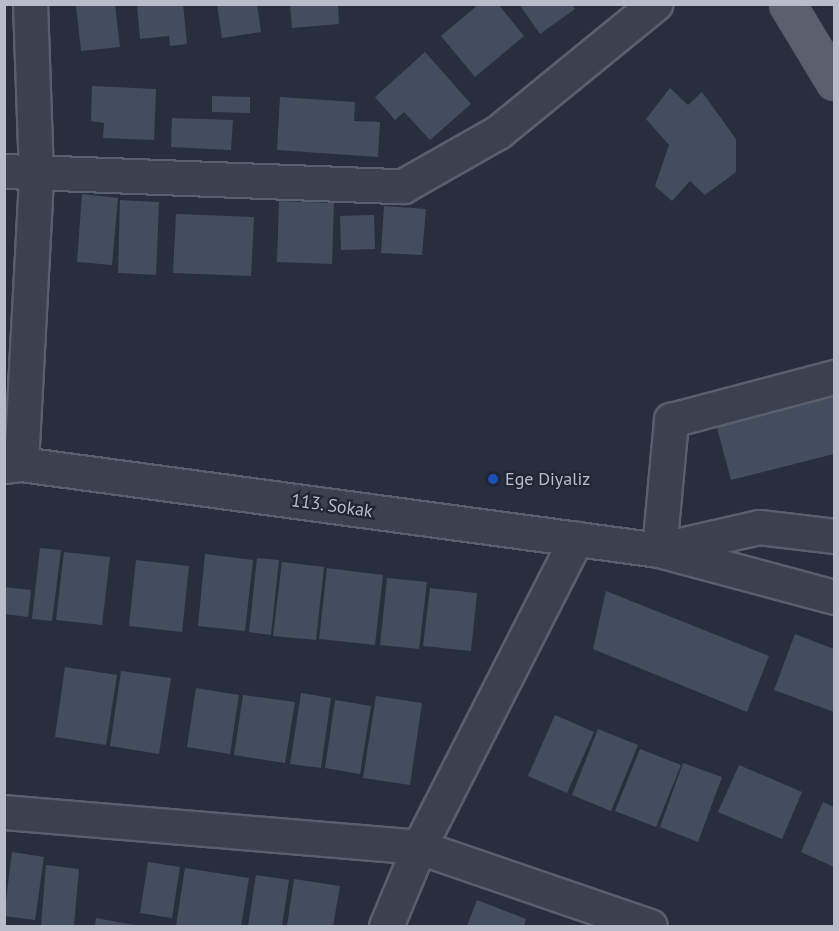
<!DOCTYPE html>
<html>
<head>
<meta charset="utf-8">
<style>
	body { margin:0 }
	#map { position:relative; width:839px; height:931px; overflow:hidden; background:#272f3e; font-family:"PT Sans",sans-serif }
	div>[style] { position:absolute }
	.building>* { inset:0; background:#444d5d }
	.roads { filter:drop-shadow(2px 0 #595f6c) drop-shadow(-2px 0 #595f6c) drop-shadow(0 2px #595f6c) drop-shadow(0 -2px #595f6c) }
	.minor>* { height:33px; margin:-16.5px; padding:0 16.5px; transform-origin:16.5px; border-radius:16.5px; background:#3b414e }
	.major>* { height:33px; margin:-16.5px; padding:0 16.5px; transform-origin:16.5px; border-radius:16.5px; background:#59606e }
	.dots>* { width:16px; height:16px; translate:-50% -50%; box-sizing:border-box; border:3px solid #202633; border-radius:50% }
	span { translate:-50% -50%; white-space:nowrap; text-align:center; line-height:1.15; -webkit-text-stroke:4.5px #202633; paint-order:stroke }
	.poi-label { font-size:18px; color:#b7bdc9 }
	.left { translate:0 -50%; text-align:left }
	.street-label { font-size:18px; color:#b7bdc9 }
	.frame { position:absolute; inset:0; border:6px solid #b7bdc9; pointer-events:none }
</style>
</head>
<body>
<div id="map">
	<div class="building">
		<div style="clip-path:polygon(137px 4px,183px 4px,187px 44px,170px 46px,169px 36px,140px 39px)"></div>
		<div style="clip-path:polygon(217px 4px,257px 4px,261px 32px,222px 38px)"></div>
		<div style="clip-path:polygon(290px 4px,338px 4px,339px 24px,292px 28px)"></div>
		<div style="clip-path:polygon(479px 4px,498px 4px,524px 36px,475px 77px,441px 36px)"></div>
		<div style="clip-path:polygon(519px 4px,572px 4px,575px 9px,540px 34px)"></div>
		<div style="clip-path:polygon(76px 5px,115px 5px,120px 47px,81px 51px)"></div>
		<div style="clip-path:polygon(425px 52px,471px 104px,430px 140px,404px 112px,395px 120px,375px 97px)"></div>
		<div style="clip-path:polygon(92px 86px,156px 89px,154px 140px,103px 138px,104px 123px,91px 121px)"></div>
		<div style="clip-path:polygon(670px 88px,688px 105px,702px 92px,736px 139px,736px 172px,705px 195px,690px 181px,672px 201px,655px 186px,669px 145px,646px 119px)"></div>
		<div style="clip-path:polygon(212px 96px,250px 97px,250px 113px,212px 112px)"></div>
		<div style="clip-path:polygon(280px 97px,355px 102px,354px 121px,380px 122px,378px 157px,277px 150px)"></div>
		<div style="clip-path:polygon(172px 118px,233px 120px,231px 150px,171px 147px)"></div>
		<div style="clip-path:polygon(82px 194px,118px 198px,112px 265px,77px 262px)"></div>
		<div style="clip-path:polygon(120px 200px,159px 202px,156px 275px,118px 273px)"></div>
		<div style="clip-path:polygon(279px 201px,334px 203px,332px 264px,277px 262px)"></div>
		<div style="clip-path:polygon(384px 206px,426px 209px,422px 255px,381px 253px)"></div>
		<div style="clip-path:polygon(176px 214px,254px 217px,251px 276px,173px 273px)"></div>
		<div style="clip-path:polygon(374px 215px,375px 249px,341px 250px,340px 216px)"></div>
		<div style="clip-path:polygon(834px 382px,834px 454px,731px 480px,713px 413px)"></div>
		<div style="clip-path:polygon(40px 548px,61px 550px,52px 621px,32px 619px)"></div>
		<div style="clip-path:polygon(64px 552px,110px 557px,102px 625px,56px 620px)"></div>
		<div style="clip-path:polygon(205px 554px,253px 560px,245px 631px,198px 626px)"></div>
		<div style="clip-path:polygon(257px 558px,279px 560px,271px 635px,249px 632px)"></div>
		<div style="clip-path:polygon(136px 560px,189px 566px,182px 632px,129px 626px)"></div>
		<div style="clip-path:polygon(282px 562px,324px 567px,316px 640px,273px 636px)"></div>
		<div style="clip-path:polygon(327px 568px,383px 575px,375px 645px,319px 639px)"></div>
		<div style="clip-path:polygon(387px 578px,427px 582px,419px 649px,380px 645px)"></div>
		<div style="clip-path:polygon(4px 587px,31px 590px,28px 617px,4px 614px)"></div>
		<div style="clip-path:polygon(430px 588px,477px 593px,471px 651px,423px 646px)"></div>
		<div style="clip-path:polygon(606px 591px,769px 656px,747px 712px,593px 649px)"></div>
		<div style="clip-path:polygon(795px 634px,834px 649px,834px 712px,774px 690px)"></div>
		<div style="clip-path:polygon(65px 667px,117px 675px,106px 745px,55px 737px)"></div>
		<div style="clip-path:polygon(121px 671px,171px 678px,159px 754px,110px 746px)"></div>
		<div style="clip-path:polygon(196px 688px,239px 695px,230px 754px,187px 747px)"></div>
		<div style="clip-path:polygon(301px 693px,331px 698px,321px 768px,290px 764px)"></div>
		<div style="clip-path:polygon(243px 695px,295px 702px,285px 763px,234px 755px)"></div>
		<div style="clip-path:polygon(376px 696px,422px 703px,410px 785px,363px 778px)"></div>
		<div style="clip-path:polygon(335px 700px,371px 706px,360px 774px,325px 768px)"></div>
		<div style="clip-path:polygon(555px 715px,594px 732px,567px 793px,528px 776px)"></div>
		<div style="clip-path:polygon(598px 729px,638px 745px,611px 811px,572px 795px)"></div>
		<div style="clip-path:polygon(640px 749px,681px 765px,656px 827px,615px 811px)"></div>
		<div style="clip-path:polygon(683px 763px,722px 777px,698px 842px,660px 827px)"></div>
		<div style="clip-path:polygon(739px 765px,802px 792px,782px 839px,718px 812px)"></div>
		<div style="clip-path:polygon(823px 802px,834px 807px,834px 867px,801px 852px)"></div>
		<div style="clip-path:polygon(12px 852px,44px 857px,35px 920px,4px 916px)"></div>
		<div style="clip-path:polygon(148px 862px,180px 867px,172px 918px,140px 913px)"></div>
		<div style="clip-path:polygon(46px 865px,79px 869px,74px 926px,41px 926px)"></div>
		<div style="clip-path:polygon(185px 868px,249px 878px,241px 926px,176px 926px)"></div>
		<div style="clip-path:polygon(256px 875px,289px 880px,282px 926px,248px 926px)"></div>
		<div style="clip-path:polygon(294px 879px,340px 886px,333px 926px,287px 926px)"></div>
		<div style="clip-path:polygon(477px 900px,526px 919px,524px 926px,467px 926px)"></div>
		<div style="clip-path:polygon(96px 918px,134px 925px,134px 926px,95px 926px)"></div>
	</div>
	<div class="roads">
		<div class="minor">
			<div style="left:4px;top:171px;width:399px;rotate:2.2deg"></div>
			<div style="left:403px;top:186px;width:109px;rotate:-29.6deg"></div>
			<div style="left:498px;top:132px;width:203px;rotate:-39.2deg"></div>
			<div style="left:21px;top:464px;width:289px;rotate:-87deg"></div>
			<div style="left:36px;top:175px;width:171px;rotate:-92deg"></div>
			<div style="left:4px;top:466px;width:17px;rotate:-7deg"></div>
			<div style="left:21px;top:464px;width:644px;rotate:7.68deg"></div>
			<div style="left:659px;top:550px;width:181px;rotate:15deg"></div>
			<div style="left:662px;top:549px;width:99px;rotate:-12.8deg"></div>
			<div style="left:759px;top:527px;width:76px;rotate:6.8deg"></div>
			<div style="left:659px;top:550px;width:131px;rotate:-84.7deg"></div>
			<div style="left:671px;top:420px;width:169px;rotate:-14.8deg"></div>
			<div style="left:4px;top:812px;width:416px;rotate:4.8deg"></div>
			<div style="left:419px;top:847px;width:244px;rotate:18.9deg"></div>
			<div style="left:386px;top:926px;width:86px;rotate:-67.3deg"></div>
			<div style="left:419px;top:847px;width:346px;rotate:-63deg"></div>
		</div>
		<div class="major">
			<div style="left:787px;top:4px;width:91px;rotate:58.9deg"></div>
		</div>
	</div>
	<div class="dots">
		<div style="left:493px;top:479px;background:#1a4fb4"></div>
	</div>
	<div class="poi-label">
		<span class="left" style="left:505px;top:479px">Ege Diyaliz</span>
	</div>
	<div class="street-label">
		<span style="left:332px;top:506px;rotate:8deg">113. Sokak</span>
	</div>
	<div class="frame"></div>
</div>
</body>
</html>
